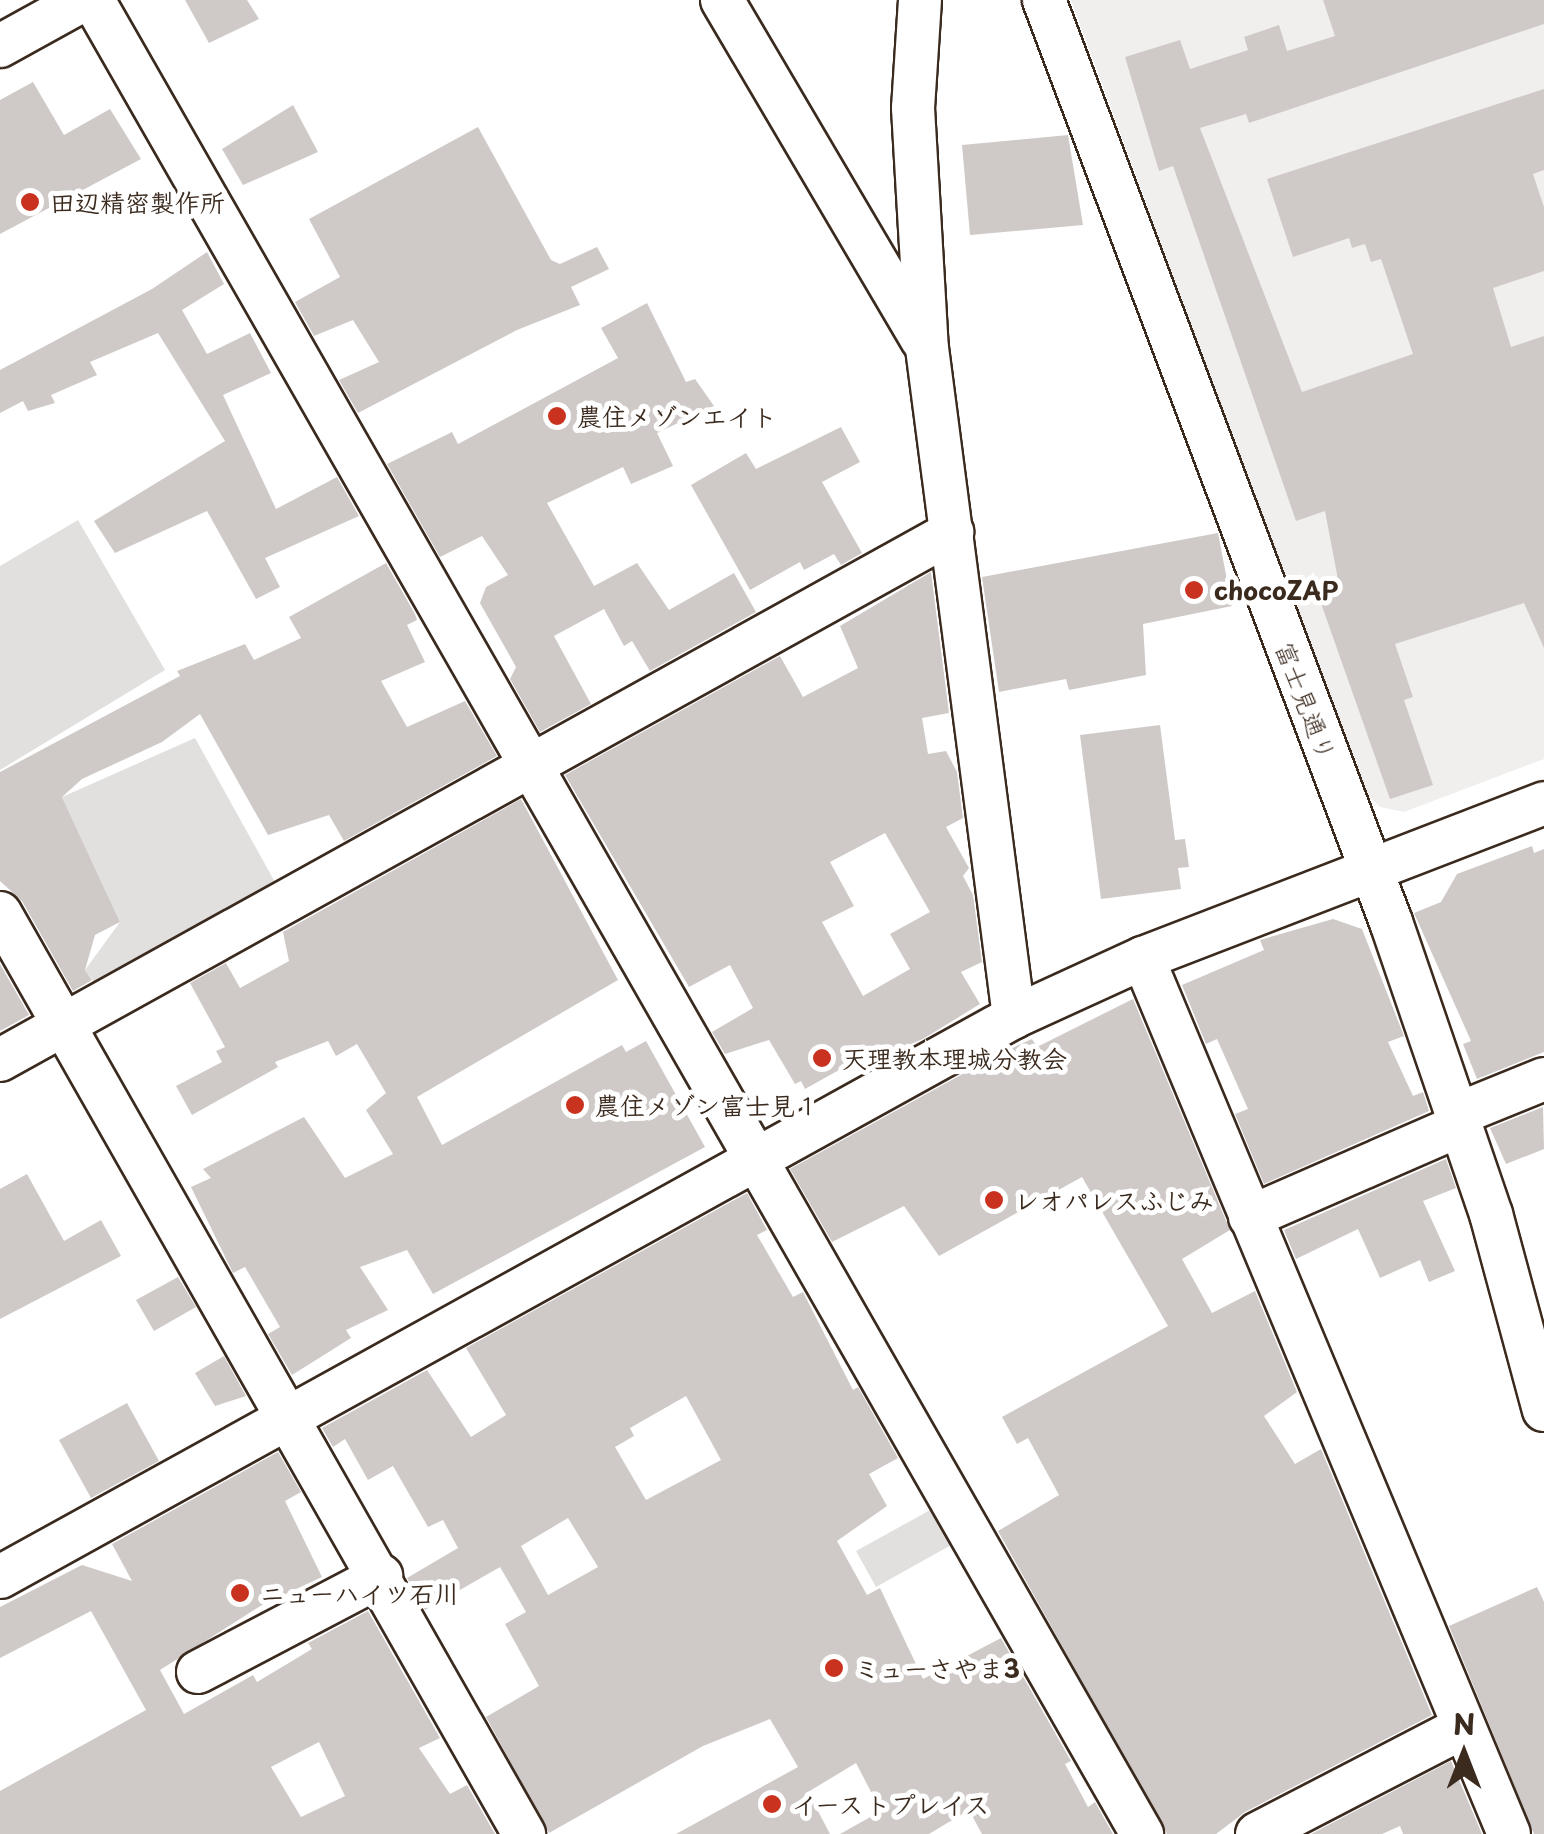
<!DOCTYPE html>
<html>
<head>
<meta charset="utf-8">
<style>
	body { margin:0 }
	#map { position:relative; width:1544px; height:1834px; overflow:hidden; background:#fff; font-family:"Playpen Sans","Klee One",sans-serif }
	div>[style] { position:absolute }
	.built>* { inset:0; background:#f1efee }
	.green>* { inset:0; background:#e2e0de }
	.building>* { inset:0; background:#cfcac7 }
	.roads { filter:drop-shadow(2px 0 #3b2a1e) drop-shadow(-2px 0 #3b2a1e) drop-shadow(0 2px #3b2a1e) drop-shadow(0 -2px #3b2a1e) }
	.minor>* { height:42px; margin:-21px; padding:0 21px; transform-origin:21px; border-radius:21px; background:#fff }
	.dots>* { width:28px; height:28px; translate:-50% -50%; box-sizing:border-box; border:5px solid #fff; border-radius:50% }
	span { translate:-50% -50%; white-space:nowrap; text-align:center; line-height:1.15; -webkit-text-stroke:10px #fff; paint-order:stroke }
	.poi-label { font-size:25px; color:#3b2a1e; font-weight:700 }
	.left { translate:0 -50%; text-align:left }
	.street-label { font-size:25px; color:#3b2a1e }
	.north { position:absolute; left:1414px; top:1704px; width:100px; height:100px; -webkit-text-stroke:8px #fff; paint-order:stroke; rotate:0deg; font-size:28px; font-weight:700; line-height:40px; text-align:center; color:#3b2a1e }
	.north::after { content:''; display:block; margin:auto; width:35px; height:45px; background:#3b2a1e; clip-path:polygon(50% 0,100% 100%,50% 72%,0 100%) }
</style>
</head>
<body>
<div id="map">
	<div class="built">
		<div style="clip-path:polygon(1071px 0,1544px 0,1544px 759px,1404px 812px,1380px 807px,1363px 790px)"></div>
	</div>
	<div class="green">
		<div style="clip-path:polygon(78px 520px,165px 670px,0 770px,0 566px)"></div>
		<div style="clip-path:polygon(195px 738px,281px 893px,97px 986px,85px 970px,120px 922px,62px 797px)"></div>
		<div style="clip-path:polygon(941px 1504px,962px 1539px,876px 1587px,856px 1551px)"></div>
	</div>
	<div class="building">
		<div style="clip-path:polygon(185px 0,247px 0,259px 19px,209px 43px)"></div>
		<div style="clip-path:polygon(1323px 0,1544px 0,1544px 24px,1249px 123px,1246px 114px,1200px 128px,1302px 392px,1413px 354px,1381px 259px,1371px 262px,1365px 244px,1352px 248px,1349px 238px,1293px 257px,1267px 179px,1544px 89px,1544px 170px,1533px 174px,1544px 207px,1544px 271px,1493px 288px,1511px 347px,1544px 336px,1544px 648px,1524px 603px,1395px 644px,1413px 697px,1404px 700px,1433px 785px,1390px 799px,1317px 592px,1339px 585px,1325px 511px,1296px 521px,1173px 166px,1159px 171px,1125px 57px,1180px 40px,1190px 69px,1248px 50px,1244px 37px,1279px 25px,1287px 51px,1335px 36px)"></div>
		<div style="clip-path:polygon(33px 82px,64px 135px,110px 109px,141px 159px,0 234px,0 100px)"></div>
		<div style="clip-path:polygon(293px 105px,318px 152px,243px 185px,222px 149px)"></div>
		<div style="clip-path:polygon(478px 127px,551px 260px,560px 264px,597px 247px,609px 269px,571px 287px,580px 305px,517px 330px,358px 413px,339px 380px,379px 362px,353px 320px,314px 336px,295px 302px,340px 277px,309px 219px)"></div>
		<div style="clip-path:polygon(1068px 135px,1083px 225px,970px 235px,962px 145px)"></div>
		<div style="clip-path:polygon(207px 252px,224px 284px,182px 310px,207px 354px,250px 333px,271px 373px,223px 395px,276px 509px,337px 477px,359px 516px,265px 558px,280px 587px,256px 599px,207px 511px,115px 553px,94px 521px,225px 441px,158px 333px,90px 362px,97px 375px,51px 395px,55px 403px,28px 411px,23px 401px,0 413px,0 370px,152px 289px)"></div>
		<div style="clip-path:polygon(647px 303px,686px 382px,695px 379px,714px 406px,657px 433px,673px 466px,631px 484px,623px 467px,547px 503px,594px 586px,637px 563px,669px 610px,734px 573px,756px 612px,650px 671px,632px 641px,624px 646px,604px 609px,554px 636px,591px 704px,540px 732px,510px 679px,516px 667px,480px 603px,486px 587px,508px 575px,482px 536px,440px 557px,387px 464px,452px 432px,458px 444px,618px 358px,601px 328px)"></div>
		<div style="clip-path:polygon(841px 427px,860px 462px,822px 482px,862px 553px,841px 565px,834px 554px,804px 570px,800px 562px,750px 590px,691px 485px,746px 453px,756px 469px)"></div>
		<div style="clip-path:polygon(1218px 533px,1232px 606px,1143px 624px,1146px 675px,1069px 690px,1066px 679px,999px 692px,982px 577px)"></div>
		<div style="clip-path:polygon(386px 563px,415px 614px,417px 620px,407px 625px,425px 662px,381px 681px,407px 727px,465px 701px,497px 756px,344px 841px,329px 815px,268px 835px,200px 714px,162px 742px,82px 779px,62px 797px,120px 922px,95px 935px,85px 970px,92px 980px,73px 991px,22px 901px,0 881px,0 772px,180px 676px,177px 671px,245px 644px,254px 660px,301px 638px,289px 617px)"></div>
		<div style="clip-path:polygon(evenodd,931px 572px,949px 713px,922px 718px,928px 754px,946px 751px,957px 772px,963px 818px,946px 827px,969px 868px,963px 876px,973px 895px,982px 962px,961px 972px,980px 1004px,923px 1039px,887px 1054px,882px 1046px,805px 1089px,801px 1081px,795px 1084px,769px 1040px,725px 1054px,712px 1032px,753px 1008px,730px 965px,689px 987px,565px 775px,780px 656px,803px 697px,858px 668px,840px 626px,931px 572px,885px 833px,930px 912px,890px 934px,910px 969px,863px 996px,822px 922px,854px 906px,830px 862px,885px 833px)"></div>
		<div style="clip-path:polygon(1160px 725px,1175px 840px,1185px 839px,1189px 867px,1178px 868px,1181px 889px,1101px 899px,1080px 735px)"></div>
		<div style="clip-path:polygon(521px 799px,618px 980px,417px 1097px,442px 1145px,622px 1045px,626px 1052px,646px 1041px,705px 1147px,433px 1294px,407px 1250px,360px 1267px,388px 1310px,346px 1330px,351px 1338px,292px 1375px,268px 1334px,280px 1327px,245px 1267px,233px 1273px,191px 1187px,211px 1178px,203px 1169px,304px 1117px,345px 1178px,393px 1154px,366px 1110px,386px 1093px,357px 1044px,336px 1056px,328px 1041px,275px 1062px,278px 1067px,192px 1115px,176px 1086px,222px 1062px,216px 1051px,225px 1047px,190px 983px,226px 963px,240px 988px,289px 961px,283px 932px)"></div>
		<div style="clip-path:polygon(1532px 846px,1534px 853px,1544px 849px,1544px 1052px,1477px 1079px,1463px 1044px,1471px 1041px,1414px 913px,1441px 902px,1457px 874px)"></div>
		<div style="clip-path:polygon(1333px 919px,1362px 929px,1404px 1036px,1388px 1042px,1413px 1096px,1423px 1092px,1429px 1111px,1264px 1184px,1235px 1114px,1248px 1109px,1217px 1039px,1206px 1044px,1182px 985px,1264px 950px,1260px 940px)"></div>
		<div style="clip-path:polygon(0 964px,29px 1015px,0 1031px)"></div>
		<div style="clip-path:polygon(1133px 999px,1230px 1230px,1182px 1259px,1212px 1313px,1255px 1291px,1297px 1392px,1264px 1416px,1295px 1464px,1321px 1449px,1432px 1715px,1245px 1812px,1216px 1834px,1167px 1834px,998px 1531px,1059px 1495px,1028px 1438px,1017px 1444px,1002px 1417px,1168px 1326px,1082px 1177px,939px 1256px,904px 1206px,832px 1242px,790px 1169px,997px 1055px,1032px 1039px,1037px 1047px)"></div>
		<div style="clip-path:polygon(1543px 1107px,1544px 1149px,1506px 1164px,1490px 1128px)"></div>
		<div style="clip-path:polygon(1446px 1159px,1456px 1188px,1423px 1201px,1455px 1271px,1429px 1282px,1420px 1260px,1380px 1278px,1358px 1229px,1296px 1259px,1284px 1230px)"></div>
		<div style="clip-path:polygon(27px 1174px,64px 1241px,101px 1220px,121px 1256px,0 1319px,0 1189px)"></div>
		<div style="clip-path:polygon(evenodd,747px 1193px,767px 1230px,757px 1235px,793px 1297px,803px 1292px,853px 1390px,858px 1387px,898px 1458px,869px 1474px,887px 1506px,837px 1541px,867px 1595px,880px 1588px,923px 1679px,1001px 1638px,1071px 1761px,1065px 1764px,1088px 1807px,1095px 1802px,1113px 1834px,982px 1834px,969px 1810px,929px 1834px,840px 1834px,881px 1811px,856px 1763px,808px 1792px,830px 1834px,676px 1834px,798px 1767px,770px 1719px,703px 1746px,549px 1833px,486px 1717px,539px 1686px,505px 1624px,526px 1612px,500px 1567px,425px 1610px,407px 1578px,458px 1548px,443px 1520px,428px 1527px,393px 1466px,368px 1480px,345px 1439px,333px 1447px,322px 1428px,427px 1370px,471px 1437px,506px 1415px,466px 1348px,747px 1193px,686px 1396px,721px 1460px,646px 1500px,615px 1447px,634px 1436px,630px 1428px,686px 1396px,747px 1193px,568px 1518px,598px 1567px,548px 1595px,521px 1546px,568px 1518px)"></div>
		<div style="clip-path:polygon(178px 1277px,196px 1307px,154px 1331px,136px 1300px)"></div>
		<div style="clip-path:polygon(224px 1356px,246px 1396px,215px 1406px,195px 1373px)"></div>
		<div style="clip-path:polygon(127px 1403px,159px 1461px,91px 1498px,59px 1440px)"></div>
		<div style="clip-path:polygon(evenodd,278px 1452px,301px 1492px,285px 1501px,322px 1577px,262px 1605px,160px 1670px,184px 1714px,253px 1675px,257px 1682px,312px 1649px,308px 1643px,368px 1611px,440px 1738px,419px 1748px,450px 1794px,467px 1785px,495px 1834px,0 1834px,0 1791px,146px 1710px,91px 1611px,0 1658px,0 1607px,82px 1565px,132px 1581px,112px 1544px,278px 1452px,319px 1742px,345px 1796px,301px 1817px,271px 1767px,319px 1742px)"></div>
		<div style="clip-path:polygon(1537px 1587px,1544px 1602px,1544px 1834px,1534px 1834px,1449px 1626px)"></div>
		<div style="clip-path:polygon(1451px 1761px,1482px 1834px,1403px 1834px,1400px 1826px,1382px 1834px,1311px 1834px)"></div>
	</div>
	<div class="roads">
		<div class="minor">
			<div style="left:93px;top:0;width:2113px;rotate:60.23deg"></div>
			<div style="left:722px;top:0;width:394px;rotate:59.5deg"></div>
			<div style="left:920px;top:0;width:108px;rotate:93.7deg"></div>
			<div style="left:913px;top:108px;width:240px;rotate:86.7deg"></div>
			<div style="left:927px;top:348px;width:675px;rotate:82.59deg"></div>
			<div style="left:1044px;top:0;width:985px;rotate:69.38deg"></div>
			<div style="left:1391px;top:922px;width:309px;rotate:71.1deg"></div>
			<div style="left:1491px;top:1214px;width:203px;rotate:74.9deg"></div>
			<div style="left:0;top:46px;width:95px;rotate:-29deg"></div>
			<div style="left:0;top:913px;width:1060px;rotate:60.36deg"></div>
			<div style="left:1143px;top:958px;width:949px;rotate:67.32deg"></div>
			<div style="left:0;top:1060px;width:1089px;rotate:-29.01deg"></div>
			<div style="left:1458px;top:1114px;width:93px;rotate:-22.1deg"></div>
			<div style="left:1250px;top:1217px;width:230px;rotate:-23.6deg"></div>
			<div style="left:0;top:1577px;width:1158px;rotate:-28.91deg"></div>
			<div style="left:1014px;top:1017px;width:142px;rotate:-24.6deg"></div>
			<div style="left:1143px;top:958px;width:430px;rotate:-21.1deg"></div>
			<div style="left:198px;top:1672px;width:207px;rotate:-27.7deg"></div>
			<div style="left:1257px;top:1834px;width:232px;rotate:-27.4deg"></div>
		</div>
	</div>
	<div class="dots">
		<div style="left:30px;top:202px;background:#c8321e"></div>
		<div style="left:557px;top:416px;background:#c8321e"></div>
		<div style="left:1194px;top:590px;background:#c8321e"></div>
		<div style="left:822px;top:1058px;background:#c8321e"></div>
		<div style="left:575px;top:1105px;background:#c8321e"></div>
		<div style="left:994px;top:1200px;background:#c8321e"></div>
		<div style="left:240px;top:1593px;background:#c8321e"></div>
		<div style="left:834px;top:1668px;background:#c8321e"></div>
		<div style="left:772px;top:1804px;background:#c8321e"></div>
	</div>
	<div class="poi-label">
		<span class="left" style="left:50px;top:202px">田辺精密製作所</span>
		<span class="left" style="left:577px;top:416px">農住メゾンエイト</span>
		<span class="left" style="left:1214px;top:590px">chocoZAP</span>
		<span class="left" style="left:842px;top:1058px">天理教本理城分教会</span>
		<span class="left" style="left:595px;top:1105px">農住メゾン富士見１</span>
		<span class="left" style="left:1014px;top:1200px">レオパレスふじみ</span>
		<span class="left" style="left:260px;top:1593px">ニューハイツ石川</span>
		<span class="left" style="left:854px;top:1668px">ミューさやま3</span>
		<span class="left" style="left:792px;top:1804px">イーストプレイス</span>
	</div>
	<div class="street-label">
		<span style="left:1306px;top:701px;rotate:69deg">富士見通り</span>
	</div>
	<div class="north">N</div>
</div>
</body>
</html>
